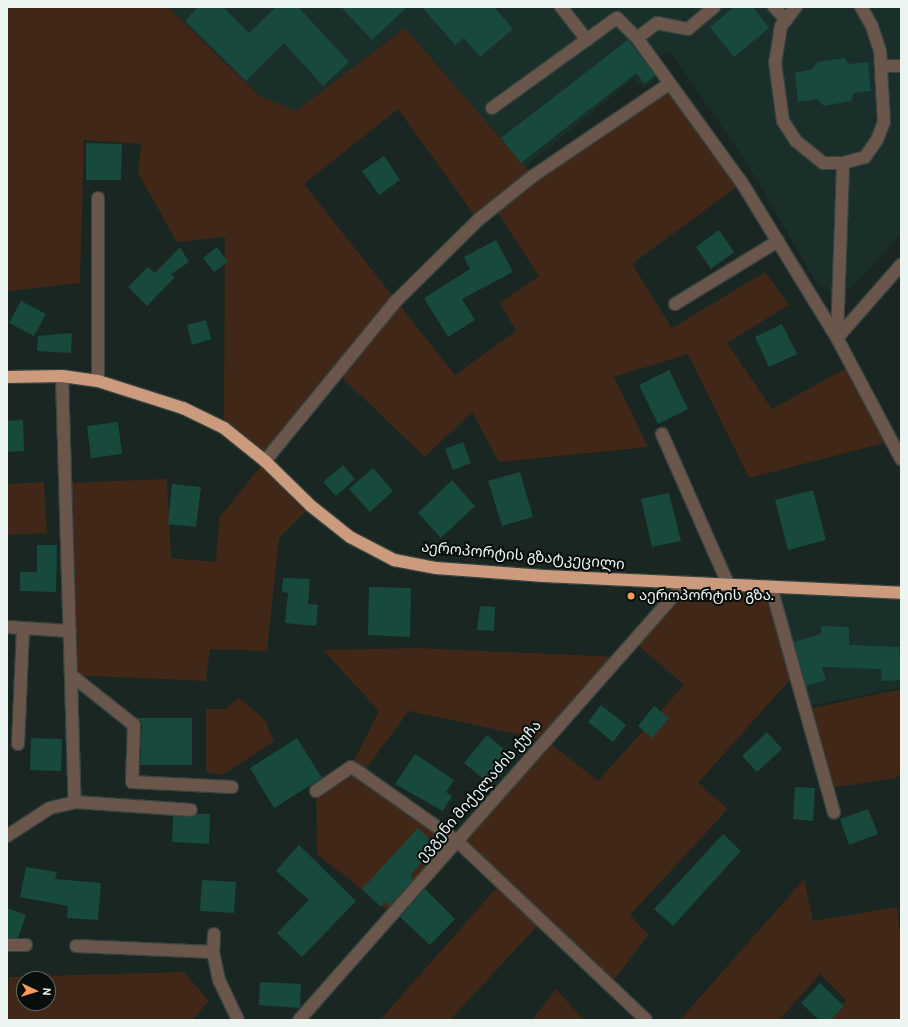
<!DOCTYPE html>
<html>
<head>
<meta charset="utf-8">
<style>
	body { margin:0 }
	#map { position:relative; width:908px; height:1027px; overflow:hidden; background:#192622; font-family:Cabin,"Noto Sans Georgian",sans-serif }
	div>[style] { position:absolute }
	.built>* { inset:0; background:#1a2f29 }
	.green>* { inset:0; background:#412717 }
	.building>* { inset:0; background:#174a3d }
	.roads { filter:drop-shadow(1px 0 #37433f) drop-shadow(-1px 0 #37433f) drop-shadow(0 1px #37433f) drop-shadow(0 -1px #37433f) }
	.minor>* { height:12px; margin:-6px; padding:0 6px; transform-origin:6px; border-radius:6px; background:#6a564a }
	.highway>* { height:12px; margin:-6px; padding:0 6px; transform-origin:6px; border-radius:6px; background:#cc9b7d }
	.dots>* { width:11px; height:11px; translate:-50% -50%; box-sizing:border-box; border:2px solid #080e0c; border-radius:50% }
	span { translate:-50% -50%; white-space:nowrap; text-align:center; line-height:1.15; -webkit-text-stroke:4px #080e0c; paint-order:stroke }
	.street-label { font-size:15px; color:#ecf5f2 }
	.poi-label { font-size:15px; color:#ecf5f2 }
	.left { translate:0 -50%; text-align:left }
	.frame { position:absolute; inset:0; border:8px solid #ecf5f2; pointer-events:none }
	.north { position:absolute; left:16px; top:971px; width:40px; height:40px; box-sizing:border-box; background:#080e0c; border:1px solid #636a68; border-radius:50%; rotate:94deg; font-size:11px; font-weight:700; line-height:16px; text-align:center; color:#ecf5f2 }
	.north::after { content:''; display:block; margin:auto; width:14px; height:18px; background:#ff9b5a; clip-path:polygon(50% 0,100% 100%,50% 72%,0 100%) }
</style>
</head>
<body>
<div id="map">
	<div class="built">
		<div style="clip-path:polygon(168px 7px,901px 7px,901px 234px,855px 284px,842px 292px,831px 292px,821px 286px,813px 277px,748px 165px,670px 51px,659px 59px,667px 68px,644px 89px,634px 78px,524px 168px,405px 28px,296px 111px,260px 96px)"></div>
		<div style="clip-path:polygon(774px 591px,901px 597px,901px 687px,806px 707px)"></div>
	</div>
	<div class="green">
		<div style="clip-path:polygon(evenodd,7px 7px,168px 7px,260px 96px,296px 111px,405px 28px,533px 176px,669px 84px,742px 183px,632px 264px,672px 328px,765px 272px,789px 305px,727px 343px,772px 409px,852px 365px,892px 441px,749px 478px,688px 354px,614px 377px,648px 447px,499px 462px,472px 412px,425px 457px,337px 373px,265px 460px,311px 506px,279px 538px,267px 651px,210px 649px,206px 681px,71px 675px,65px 483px,167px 479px,171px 558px,216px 562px,219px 518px,265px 461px,224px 428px,225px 237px,177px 242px,138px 173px,141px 144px,84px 140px,80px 283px,7px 291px,7px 7px,398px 109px,478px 220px,494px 207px,539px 276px,500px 303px,516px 331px,455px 375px,304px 184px,398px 109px)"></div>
		<div style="clip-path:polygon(44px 482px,47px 533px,8px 535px,7px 603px,7px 484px)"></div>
		<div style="clip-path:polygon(evenodd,684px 584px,771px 587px,795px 674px,698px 783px,728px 809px,630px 915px,649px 935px,609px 986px,541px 922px,450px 1020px,380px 1020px,500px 884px,457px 841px,392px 914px,317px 854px,316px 791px,351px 767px,379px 711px,323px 650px,418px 648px,618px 657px,546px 740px,598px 781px,684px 685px,633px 641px,684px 584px,409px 711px,545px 740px,457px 841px,362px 774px,409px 711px)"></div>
		<div style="clip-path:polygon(901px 689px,901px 774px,895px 778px,831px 788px,808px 709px)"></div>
		<div style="clip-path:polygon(239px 698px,264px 719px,274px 741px,223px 775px,206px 772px,206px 709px,225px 709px)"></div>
		<div style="clip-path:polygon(804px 879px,813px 921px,897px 907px,901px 943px,901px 1020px,828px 1020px,846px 1000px,820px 974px,779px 1020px,680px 1020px)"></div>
		<div style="clip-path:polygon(evenodd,184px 972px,209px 1001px,192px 1020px,7px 1020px,9px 977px,184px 972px,24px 979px,48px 979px,48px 1003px,24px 1003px,24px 979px)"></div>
		<div style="clip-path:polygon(556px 989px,583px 1019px,582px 1020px,532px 1020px)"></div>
	</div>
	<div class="building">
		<div style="clip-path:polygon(198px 7px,223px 7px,249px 33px,276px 7px,298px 7px,349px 62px,323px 86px,284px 43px,246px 81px,185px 21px)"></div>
		<div style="clip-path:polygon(341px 7px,407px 7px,372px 40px)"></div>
		<div style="clip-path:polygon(422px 7px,494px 7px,513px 29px,480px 57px,464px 38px,455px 45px)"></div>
		<div style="clip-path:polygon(734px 7px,753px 7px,769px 28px,734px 57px,710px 27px)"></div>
		<div style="clip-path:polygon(628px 40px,655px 75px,645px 84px,636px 73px,521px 163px,501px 138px)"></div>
		<div style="clip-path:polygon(845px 58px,848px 64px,868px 62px,871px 91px,854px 93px,851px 101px,824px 106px,817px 99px,798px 102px,795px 73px,813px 69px,817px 62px)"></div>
		<div style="clip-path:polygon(86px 143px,122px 144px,121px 180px,86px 180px)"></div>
		<div style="clip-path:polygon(384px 156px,400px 180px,379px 195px,362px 171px)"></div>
		<div style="clip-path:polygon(719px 230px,734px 252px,711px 269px,696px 247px)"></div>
		<div style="clip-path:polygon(496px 240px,513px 272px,462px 299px,475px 320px,448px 337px,424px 298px,470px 269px,464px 257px)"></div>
		<div style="clip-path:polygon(180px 247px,189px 262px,171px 274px,175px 277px,147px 306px,128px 287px,148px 267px,155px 273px)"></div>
		<div style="clip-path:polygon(217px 247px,228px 262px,214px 272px,203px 258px)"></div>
		<div style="clip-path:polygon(21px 301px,46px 314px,34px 336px,9px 323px)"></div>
		<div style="clip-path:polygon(206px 320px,211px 339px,192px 345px,187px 325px)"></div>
		<div style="clip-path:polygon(782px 324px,797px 354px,769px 367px,755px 337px)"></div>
		<div style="clip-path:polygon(72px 333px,71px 353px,37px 351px,38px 336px)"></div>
		<div style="clip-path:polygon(669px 370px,688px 409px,658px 424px,639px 385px)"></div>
		<div style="clip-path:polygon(23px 420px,24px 451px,7px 452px,7px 421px)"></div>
		<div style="clip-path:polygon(118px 422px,122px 454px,91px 458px,87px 426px)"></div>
		<div style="clip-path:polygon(463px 442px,471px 463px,453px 470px,445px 449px)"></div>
		<div style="clip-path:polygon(343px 465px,355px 479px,336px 496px,323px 482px)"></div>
		<div style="clip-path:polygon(373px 468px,393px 491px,370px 512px,349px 489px)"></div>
		<div style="clip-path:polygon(520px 472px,533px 517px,502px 526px,488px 481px)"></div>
		<div style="clip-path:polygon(452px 480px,475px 506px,441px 538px,418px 513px)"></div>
		<div style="clip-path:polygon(172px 484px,201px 487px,196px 527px,168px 524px)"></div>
		<div style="clip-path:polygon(813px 490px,826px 540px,788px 550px,775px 500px)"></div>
		<div style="clip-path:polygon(669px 493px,681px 541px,652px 547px,641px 499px)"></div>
		<div style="clip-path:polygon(37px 545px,57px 545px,56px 592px,20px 591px,20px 572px,37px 572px)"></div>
		<div style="clip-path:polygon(283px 578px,310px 579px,308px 604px,318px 605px,316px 626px,285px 623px,288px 593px,282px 592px)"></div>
		<div style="clip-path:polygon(369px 587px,411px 588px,410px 637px,368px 635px)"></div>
		<div style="clip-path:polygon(480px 606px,495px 607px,494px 631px,477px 630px)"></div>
		<div style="clip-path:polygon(821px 626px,849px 627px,849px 645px,899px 647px,901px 680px,882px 681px,881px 669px,822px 667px,826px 680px,806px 686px,794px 642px,821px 634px)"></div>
		<div style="clip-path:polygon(601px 705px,626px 725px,613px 742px,588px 722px)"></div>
		<div style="clip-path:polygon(654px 706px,669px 718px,652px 738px,638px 726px)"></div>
		<div style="clip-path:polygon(137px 718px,192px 718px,192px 765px,140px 765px,142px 725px)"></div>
		<div style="clip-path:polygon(767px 732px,782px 749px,757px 772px,742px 756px)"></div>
		<div style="clip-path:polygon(487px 735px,515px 758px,492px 786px,464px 763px)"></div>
		<div style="clip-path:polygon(31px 738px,62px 739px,61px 771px,30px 770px)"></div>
		<div style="clip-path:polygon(297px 738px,322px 778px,274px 808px,250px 768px)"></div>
		<div style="clip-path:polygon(415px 754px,454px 780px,446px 792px,452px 796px,443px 811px,395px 784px)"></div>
		<div style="clip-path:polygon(795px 787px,815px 788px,813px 821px,793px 819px)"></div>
		<div style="clip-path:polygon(868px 809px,878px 834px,849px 845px,840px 819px)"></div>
		<div style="clip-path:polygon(197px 814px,210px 814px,209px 844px,172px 842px,173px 816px,191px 817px)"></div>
		<div style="clip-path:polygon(418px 828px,437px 846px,410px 875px,414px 879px,389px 906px,385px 902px,381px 907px,362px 889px)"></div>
		<div style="clip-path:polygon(723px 834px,741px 851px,673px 926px,654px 909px)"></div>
		<div style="clip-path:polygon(299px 845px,356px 901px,302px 957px,277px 933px,309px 900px,276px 871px)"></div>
		<div style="clip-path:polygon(26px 867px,57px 872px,55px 879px,101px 883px,98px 920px,67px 918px,68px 906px,20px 897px)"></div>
		<div style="clip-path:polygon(202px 880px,236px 882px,234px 913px,200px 911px)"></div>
		<div style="clip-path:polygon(425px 889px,455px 919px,430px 945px,400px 917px)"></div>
		<div style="clip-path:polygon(7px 908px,26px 915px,18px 938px,7px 938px)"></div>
		<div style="clip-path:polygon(260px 982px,301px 984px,300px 1008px,259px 1005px)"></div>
		<div style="clip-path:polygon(820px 983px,844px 1006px,831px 1020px,819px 1020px,801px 1003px)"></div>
	</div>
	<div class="roads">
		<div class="minor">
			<div style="left:561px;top:7px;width:42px;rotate:51.8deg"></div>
			<div style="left:774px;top:7px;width:18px;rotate:47deg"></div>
			<div style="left:796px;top:7px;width:24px;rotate:128deg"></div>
			<div style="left:781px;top:26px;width:36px;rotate:99deg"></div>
			<div style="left:775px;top:62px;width:60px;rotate:82.3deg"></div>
			<div style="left:783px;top:121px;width:24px;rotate:57deg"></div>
			<div style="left:796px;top:141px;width:35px;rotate:39deg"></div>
			<div style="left:823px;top:163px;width:20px"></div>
			<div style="left:843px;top:163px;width:23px;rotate:-15deg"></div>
			<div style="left:865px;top:157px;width:21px;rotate:-55deg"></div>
			<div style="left:877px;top:140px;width:19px;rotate:-69deg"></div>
			<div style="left:884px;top:122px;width:71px;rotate:-93.2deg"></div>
			<div style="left:880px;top:51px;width:26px;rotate:-108deg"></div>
			<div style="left:872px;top:26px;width:22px;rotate:-120deg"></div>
			<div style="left:637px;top:38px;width:179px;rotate:54.1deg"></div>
			<div style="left:742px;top:183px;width:182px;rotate:58.5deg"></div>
			<div style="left:837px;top:338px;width:137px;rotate:62.1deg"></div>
			<div style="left:881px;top:66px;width:20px"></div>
			<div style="left:492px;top:108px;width:154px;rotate:-35.8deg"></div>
			<div style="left:617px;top:18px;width:28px;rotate:45deg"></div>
			<div style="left:637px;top:38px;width:25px;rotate:-37deg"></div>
			<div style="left:657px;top:23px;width:32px;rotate:11deg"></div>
			<div style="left:688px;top:29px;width:34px;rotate:-40deg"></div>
			<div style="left:98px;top:198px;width:183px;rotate:90deg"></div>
			<div style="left:675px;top:304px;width:121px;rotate:-31.5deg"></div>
			<div style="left:837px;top:338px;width:175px;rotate:-88deg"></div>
			<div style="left:837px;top:338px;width:97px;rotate:-48.8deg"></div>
			<div style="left:62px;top:376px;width:426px;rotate:88.3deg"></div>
			<div style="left:662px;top:434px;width:166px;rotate:66.2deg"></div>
			<div style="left:265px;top:461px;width:207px;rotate:-50.7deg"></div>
			<div style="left:396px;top:301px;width:115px;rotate:-44.6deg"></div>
			<div style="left:478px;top:220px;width:70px;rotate:-38.7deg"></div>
			<div style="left:533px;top:176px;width:164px;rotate:-34.1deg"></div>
			<div style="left:771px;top:587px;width:234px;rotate:74.4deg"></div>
			<div style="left:7px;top:627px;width:63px;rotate:3.6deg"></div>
			<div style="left:71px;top:675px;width:80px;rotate:38.4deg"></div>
			<div style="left:134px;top:725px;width:57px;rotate:92deg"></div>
			<div style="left:132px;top:782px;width:100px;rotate:2.9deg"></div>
			<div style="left:18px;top:744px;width:116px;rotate:-87.5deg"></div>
			<div style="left:316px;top:791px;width:42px;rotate:-34.4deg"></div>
			<div style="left:351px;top:767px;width:13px;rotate:32deg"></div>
			<div style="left:362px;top:774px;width:116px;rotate:35.2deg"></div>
			<div style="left:457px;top:841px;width:260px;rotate:43.4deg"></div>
			<div style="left:7px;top:836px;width:51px;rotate:-33.1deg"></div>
			<div style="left:50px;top:808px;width:26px;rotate:-13deg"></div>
			<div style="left:75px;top:802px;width:116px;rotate:3.9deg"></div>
			<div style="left:214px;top:934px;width:18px;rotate:93deg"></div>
			<div style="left:213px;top:952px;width:29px;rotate:78deg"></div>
			<div style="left:219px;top:980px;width:44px;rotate:64.6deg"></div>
			<div style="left:7px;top:945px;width:19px"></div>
			<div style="left:76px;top:946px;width:137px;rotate:2.5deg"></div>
			<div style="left:299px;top:1020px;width:582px;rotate:-48.55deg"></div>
		</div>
		<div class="highway">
			<div style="left:7px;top:377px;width:55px;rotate:-1deg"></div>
			<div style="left:62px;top:376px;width:36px;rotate:8deg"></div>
			<div style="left:98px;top:381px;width:89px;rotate:17.6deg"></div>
			<div style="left:183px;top:408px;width:46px;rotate:26deg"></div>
			<div style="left:224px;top:428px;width:53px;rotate:38.8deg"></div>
			<div style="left:265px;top:461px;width:64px;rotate:44.4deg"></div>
			<div style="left:311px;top:506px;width:50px;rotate:38.5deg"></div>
			<div style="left:350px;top:537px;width:50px;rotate:27.6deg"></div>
			<div style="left:394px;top:560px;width:43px;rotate:10.8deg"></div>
			<div style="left:436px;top:568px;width:108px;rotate:4.2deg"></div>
			<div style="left:544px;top:576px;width:357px;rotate:2.7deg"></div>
		</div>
	</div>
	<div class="dots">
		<div style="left:631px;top:596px;background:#ff9b5a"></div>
	</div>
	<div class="street-label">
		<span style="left:523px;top:556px;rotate:5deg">აეროპორტის გზატკეცილი</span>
		<span style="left:479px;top:791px;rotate:-49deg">ევგენი მიქელაძის ქუჩა</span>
	</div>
	<div class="poi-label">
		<span class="left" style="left:639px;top:596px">აეროპორტის გზა.</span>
	</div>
	<div class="frame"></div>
	<div class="north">N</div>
</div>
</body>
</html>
